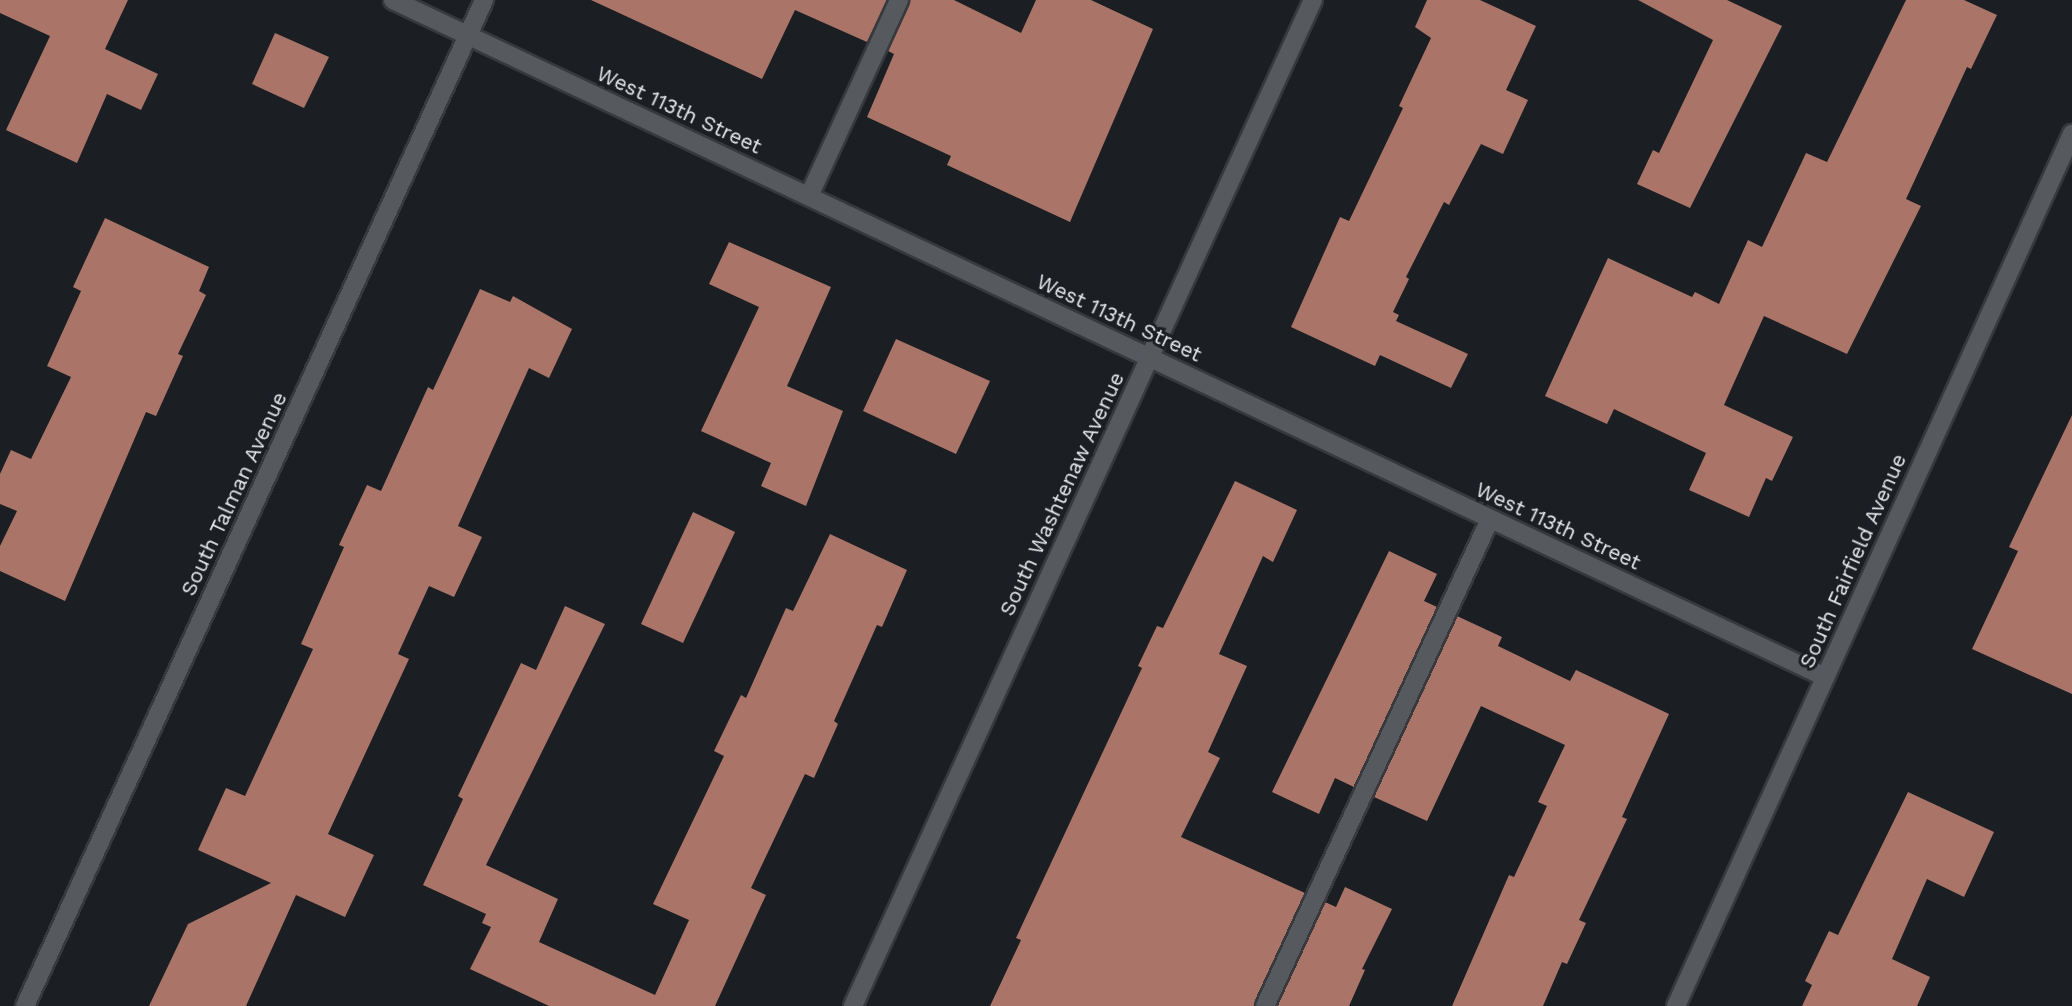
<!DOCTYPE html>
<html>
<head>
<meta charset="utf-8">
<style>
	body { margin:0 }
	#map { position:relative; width:2072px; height:1006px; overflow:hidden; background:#1b1e23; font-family:"Work Sans",sans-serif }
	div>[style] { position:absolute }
	.building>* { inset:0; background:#aa7568 }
	.roads { filter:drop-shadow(2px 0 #37393d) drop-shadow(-2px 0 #37393d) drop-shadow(0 2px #37393d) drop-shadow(0 -2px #37393d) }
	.lane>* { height:18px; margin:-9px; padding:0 9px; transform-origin:9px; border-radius:9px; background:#565a5f }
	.street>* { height:18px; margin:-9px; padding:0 9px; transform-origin:9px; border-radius:9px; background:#565a5f }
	span { translate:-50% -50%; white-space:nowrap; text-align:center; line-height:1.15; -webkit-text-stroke:6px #1b1e23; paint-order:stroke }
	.street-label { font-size:21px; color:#e6e8eb }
</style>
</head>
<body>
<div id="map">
	<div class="building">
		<div style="clip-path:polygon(0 0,128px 0,105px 49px,158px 74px,141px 110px,107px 94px,77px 163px,6px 130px,50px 36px,0 13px)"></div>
		<div style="clip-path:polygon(591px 0,887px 0,867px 42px,795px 10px,762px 79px)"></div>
		<div style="clip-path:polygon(910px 0,954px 0,1021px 33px,1036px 0,1091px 0,1153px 29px,1070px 222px,947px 165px,951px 156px,867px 117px,894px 54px,888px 51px)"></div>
		<div style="clip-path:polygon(1427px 0,1480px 0,1536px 26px,1506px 90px,1528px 100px,1503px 154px,1481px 144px,1449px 205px,1444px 202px,1406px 277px,1409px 279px,1393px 312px,1399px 315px,1396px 321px,1468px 354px,1451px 388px,1380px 355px,1375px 366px,1291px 327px,1340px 217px,1349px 221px,1403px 108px,1399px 106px,1431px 38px,1415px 27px)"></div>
		<div style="clip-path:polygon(1638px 0,1727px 0,1782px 26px,1690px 208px,1637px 184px,1653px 150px,1659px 153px,1713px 40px)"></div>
		<div style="clip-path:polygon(1906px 0,1964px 0,1997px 15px,1971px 69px,1967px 67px,1906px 199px,1921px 206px,1847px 354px,1764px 316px,1724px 405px,1793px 437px,1772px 481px,1766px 478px,1749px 517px,1689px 490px,1706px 453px,1614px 409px,1607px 424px,1545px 396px,1608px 258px,1692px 297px,1695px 292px,1719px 304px,1748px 240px,1762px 247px,1806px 153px,1827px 162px)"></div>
		<div style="clip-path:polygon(275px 33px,329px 57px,304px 108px,252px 84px)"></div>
		<div style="clip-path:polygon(105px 218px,209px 267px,199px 291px,206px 295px,178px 354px,183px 356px,156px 416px,146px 412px,65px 601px,0 571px,0 546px,17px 511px,0 504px,0 474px,11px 450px,31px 459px,71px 377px,47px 366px,81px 291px,73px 287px)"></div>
		<div style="clip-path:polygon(729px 242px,831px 287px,787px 386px,843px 411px,806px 506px,761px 486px,771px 463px,701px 431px,759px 307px,709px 284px)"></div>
		<div style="clip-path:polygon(480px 289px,510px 302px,513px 296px,572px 329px,549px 378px,529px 368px,458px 526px,482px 537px,454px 597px,429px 586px,398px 654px,409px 659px,328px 834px,374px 855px,345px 917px,296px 895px,246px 1006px,149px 1006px,188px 924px,271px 883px,198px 850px,226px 788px,245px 796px,313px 649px,301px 644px,344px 547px,339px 545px,367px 485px,381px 491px,428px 387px,433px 390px)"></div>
		<div style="clip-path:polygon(896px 339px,990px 381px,956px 454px,863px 411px)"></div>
		<div style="clip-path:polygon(2072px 415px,2072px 694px,1972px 649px,2018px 551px,2009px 547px)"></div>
		<div style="clip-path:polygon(1235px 481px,1297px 510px,1273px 562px,1263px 556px,1219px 654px,1247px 666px,1208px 752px,1220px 758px,1181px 837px,1305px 893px,1254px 1006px,990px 1006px,1021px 940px,1016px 938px,1142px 668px,1138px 666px,1157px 626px,1163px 628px)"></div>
		<div style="clip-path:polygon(693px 512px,735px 532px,683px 643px,641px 624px)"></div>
		<div style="clip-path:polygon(830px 534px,907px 570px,882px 627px,877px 625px,834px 721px,838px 724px,814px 778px,805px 774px,751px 888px,766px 895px,715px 1006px,549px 1006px,470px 969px,491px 927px,482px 923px,486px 914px,423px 885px,463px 799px,458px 796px,521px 663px,536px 670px,565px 606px,605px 624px,486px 865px,558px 899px,539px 942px,655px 995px,689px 920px,653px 904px,724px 756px,714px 751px,741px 695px,746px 698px,786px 608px,793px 611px)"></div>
		<div style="clip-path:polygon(1389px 551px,1437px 574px,1424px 601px,1437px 607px,1354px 787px,1335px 778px,1319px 814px,1272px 792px)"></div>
		<div style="clip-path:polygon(1457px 616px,1502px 637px,1498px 646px,1570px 681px,1576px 670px,1669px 714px,1622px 817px,1627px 819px,1579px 920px,1586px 923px,1567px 964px,1562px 962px,1543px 1006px,1452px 1006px,1509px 875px,1514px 877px,1547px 806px,1538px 802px,1565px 745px,1481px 706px,1427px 821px,1374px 797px)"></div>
		<div style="clip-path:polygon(1908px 792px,1994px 832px,1964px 897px,1927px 879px,1892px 959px,1930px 977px,1917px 1006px,1802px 1006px,1812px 985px,1805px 981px,1829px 931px,1838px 935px)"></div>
		<div style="clip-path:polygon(1345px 887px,1392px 909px,1362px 969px,1365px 970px,1349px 1006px,1277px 1006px,1325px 902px,1336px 907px)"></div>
	</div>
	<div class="roads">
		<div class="lane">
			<div style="left:809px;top:196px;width:216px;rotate:-65.3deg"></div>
			<div style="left:1265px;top:1006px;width:536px;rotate:-65.2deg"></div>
		</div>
		<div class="street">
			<div style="left:393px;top:0;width:1584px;rotate:25.3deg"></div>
			<div style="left:25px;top:1006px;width:1106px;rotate:-65.47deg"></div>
			<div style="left:853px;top:1006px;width:1106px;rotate:-65.43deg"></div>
			<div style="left:1676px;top:1006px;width:958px;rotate:-65.58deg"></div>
		</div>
	</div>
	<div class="street-label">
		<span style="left:679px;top:110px;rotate:25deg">West 113th Street</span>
		<span style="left:1119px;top:318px;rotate:25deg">West 113th Street</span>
		<span style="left:234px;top:494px;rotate:-65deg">South Talman Avenue</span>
		<span style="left:1062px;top:494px;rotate:-65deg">South Washtenaw Avenue</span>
		<span style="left:1558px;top:526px;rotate:25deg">West 113th Street</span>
		<span style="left:1853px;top:561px;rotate:-66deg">South Fairfield Avenue</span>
	</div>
</div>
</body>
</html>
